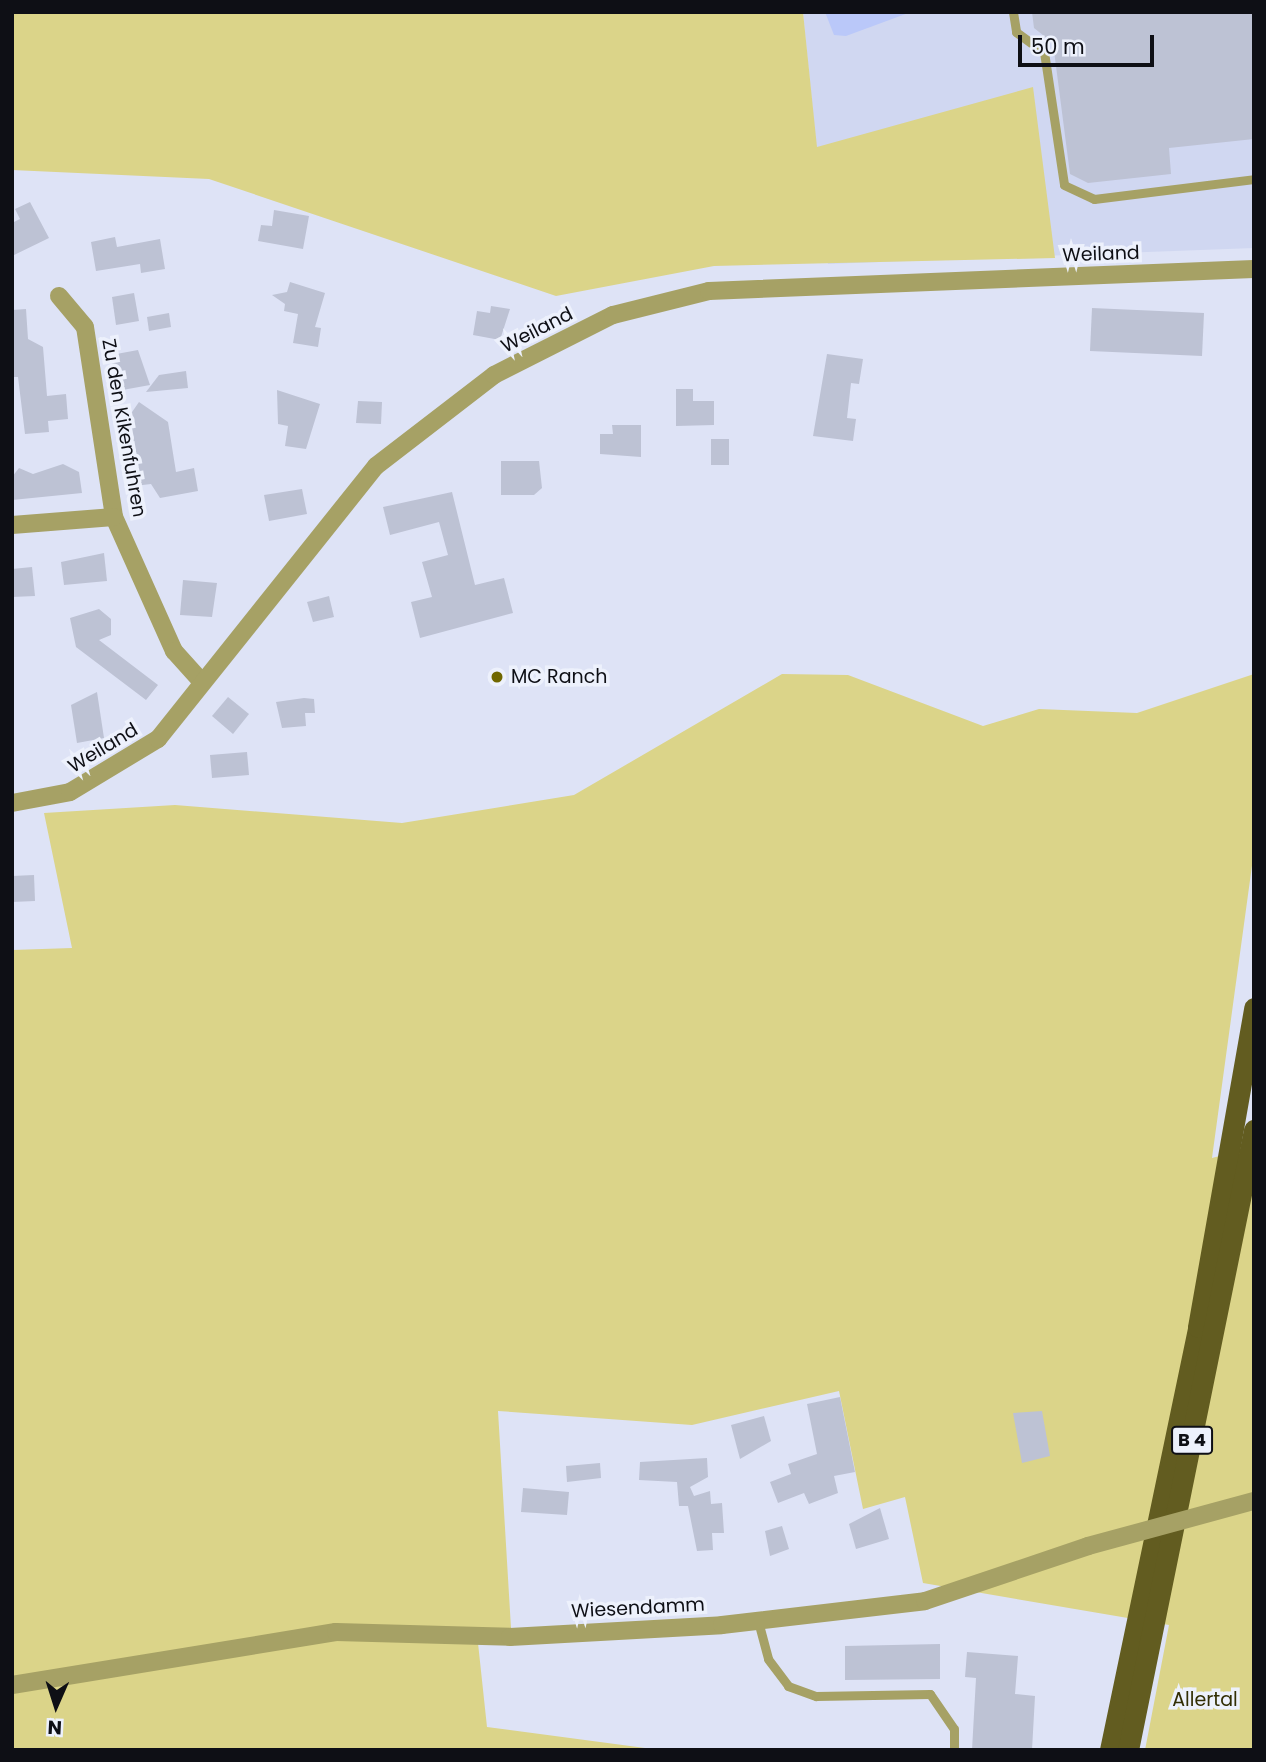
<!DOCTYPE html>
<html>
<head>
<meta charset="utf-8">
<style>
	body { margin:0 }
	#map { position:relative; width:1266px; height:1762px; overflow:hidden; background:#dee3f6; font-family:Poppins,sans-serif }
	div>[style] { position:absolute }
	.built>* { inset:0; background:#d0d7f1 }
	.green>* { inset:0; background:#dbd489 }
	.water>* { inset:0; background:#bac8f9 }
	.building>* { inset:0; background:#bdc2d4 }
	.service>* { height:9px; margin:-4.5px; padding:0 4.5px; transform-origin:4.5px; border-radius:4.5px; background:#a6a165 }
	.minor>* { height:18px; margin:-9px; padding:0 9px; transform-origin:9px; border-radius:9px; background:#a6a165 }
	.trunk>* { height:21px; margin:-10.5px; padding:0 10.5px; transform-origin:10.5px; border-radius:10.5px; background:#625c20 }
	.minor-bridge>* { height:18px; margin:-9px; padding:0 9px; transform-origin:9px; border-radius:9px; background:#a6a165 }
	.dots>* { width:19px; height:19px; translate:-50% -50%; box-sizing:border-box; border:4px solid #edf1fc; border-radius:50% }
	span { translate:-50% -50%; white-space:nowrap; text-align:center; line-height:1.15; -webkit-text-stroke:7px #edf1fc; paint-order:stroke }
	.shield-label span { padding:2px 5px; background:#edf1fc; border:2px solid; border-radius:5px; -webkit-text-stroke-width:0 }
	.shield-label { font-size:18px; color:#0e0f15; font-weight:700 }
	.street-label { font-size:19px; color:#0e0f15 }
	.poi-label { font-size:19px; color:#0e0f15 }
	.left { translate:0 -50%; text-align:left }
	.park-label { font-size:19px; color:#322e04 }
	.frame { position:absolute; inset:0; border:14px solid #0e0f15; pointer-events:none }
	.north { position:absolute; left:21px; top:1671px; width:70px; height:70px; -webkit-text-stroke:5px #edf1fc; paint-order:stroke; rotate:183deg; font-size:19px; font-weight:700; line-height:28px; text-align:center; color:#0e0f15 }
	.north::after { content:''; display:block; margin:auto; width:24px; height:32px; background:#0e0f15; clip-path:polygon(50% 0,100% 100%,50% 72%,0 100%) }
	.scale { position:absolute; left:1018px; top:35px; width:136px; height:32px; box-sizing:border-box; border:4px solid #0e0f15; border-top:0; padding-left:9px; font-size:21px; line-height:24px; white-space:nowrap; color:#0e0f15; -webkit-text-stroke:5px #edf1fc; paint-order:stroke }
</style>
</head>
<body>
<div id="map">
	<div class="built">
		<div style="clip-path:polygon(803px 12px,1254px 12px,1254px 248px,828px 264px)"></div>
	</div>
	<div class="green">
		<div style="clip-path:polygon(12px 12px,803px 12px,817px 147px,1033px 87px,1055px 258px,714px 266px,556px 296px,209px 179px,12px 170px)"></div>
		<div style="clip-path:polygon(782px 674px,848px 675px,983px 726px,1039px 709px,1137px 713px,1254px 674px,1254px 851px,1212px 1158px,1254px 1147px,1254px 1750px,1145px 1750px,1169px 1625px,923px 1583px,905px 1497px,863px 1509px,839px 1391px,692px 1425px,498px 1411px,511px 1628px,478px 1643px,487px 1727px,660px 1750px,12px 1750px,12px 950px,72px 948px,44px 813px,175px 805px,402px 823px,574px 795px)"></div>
	</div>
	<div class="water">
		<div style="clip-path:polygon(825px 12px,911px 12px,846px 36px,834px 35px)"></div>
	</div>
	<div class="building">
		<div style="clip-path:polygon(1032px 12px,1254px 12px,1254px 139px,1169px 148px,1171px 174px,1088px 183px,1070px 174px,1053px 43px,1034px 28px)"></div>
		<div style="clip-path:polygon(30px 202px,49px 238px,12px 256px,12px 223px,20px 219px,15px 209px)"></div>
		<div style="clip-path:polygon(274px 210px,309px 216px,303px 249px,258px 241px,261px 225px,272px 226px)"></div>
		<div style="clip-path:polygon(115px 237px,117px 247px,160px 239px,165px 269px,141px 273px,140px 264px,96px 271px,91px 242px)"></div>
		<div style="clip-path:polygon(290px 282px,325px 293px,315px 327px,321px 328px,318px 347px,293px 343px,298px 314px,284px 311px,285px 304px,272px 295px,287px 292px)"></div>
		<div style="clip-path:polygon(134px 293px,139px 321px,116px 325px,112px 297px)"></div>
		<div style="clip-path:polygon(491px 306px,510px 309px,500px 340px,473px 335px,477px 311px,490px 313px)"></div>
		<div style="clip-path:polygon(1092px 308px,1204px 313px,1202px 356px,1090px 351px)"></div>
		<div style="clip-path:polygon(26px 309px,28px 339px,43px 347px,47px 396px,66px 394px,68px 419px,48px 421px,49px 432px,25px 434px,18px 377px,12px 377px,12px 310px)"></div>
		<div style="clip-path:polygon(169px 313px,171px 327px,149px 331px,147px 317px)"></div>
		<div style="clip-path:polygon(138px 350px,150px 385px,117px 391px,111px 355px)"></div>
		<div style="clip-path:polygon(827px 354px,863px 359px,859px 384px,851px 383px,847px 418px,856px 419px,853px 441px,813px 436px)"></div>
		<div style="clip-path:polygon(186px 371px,188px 388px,146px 392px,159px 375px)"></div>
		<div style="clip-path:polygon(676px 389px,693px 389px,693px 401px,714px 401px,714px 425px,676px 426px)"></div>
		<div style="clip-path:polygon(277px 390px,320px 404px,306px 449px,285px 446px,288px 426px,278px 424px)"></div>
		<div style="clip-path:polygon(358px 401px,382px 402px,381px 424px,356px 423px)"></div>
		<div style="clip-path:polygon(139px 402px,168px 422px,176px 472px,194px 468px,198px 491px,160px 498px,151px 484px,134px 486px,123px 425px)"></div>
		<div style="clip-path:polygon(612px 425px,641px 425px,641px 457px,600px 454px,600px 434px,613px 434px)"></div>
		<div style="clip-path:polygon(711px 439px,729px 439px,729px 465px,711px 465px)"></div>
		<div style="clip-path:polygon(501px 461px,539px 461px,542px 488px,534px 495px,501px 495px)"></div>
		<div style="clip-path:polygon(63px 464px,79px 472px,82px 493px,12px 500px,12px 477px,19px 468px,33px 474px)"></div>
		<div style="clip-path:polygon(302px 489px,307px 514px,269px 521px,264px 495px)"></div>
		<div style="clip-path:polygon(452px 492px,475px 585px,504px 578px,513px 613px,420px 638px,411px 602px,432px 597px,422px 562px,448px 555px,439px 522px,390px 535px,383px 507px)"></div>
		<div style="clip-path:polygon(104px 553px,107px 581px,64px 585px,61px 562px)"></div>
		<div style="clip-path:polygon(32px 567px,35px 596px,12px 597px,12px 569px)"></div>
		<div style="clip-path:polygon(183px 580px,217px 583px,212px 617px,180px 615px)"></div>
		<div style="clip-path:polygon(329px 596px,334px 617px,313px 622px,307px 602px)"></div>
		<div style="clip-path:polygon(99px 609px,111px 619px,111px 635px,99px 640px,158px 685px,146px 700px,76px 647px,70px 618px)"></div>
		<div style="clip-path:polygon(97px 692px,104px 738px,77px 743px,71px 705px)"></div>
		<div style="clip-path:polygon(228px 697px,249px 714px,233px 734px,212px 716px)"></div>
		<div style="clip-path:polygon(304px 698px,314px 699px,315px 713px,305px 713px,306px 726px,282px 728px,276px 702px)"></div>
		<div style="clip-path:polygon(247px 752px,249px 775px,212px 778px,210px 755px)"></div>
		<div style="clip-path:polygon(34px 875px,35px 901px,12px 902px,12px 876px)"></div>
		<div style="clip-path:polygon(840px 1397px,855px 1472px,834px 1476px,838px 1493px,809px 1504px,804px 1493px,778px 1503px,770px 1482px,791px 1474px,788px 1464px,817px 1454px,807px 1404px)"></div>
		<div style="clip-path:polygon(1042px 1411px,1050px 1456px,1022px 1463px,1013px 1413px)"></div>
		<div style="clip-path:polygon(764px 1416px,771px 1441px,740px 1459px,731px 1425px)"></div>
		<div style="clip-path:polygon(707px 1458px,708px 1477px,690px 1487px,694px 1496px,710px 1491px,711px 1504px,722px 1503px,724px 1533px,712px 1533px,713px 1550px,697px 1551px,688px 1506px,679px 1506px,677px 1482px,639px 1480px,640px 1462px)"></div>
		<div style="clip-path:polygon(600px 1463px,601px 1478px,567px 1482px,566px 1466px)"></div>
		<div style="clip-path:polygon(523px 1488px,569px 1492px,567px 1515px,521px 1512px)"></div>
		<div style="clip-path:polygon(880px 1508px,889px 1539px,856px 1549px,849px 1524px)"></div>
		<div style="clip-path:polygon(782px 1526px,789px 1549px,770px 1556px,765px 1531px)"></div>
		<div style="clip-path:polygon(940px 1644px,940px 1679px,845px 1680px,845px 1646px)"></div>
		<div style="clip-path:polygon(967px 1652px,1018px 1656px,1015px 1694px,1035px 1696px,1032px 1750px,972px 1750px,976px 1678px,965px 1677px)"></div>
	</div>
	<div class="service">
		<div style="left:1013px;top:12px;width:20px;rotate:81deg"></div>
		<div style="left:1016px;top:32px;width:34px;rotate:36deg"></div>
		<div style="left:1044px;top:52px;width:134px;rotate:81.4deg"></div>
		<div style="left:1064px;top:185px;width:33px;rotate:25deg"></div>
		<div style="left:1094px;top:199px;width:161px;rotate:-7.1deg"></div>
		<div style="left:758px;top:1621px;width:39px;rotate:75deg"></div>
		<div style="left:768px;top:1659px;width:34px;rotate:53deg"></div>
		<div style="left:788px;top:1686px;width:30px;rotate:20deg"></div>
		<div style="left:816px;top:1696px;width:114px;rotate:-1deg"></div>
		<div style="left:930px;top:1694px;width:42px;rotate:55.6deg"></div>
		<div style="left:954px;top:1729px;width:21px;rotate:90deg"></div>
	</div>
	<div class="minor">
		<div style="left:59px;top:296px;width:40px;rotate:50deg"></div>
		<div style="left:85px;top:327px;width:192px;rotate:81.3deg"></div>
		<div style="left:114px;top:517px;width:147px;rotate:65.9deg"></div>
		<div style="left:174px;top:651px;width:40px;rotate:48deg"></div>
		<div style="left:12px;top:525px;width:102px;rotate:-4.5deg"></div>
		<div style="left:12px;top:803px;width:59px;rotate:-10.7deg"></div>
		<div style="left:70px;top:792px;width:103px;rotate:-31.1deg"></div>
		<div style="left:158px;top:739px;width:349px;rotate:-51.4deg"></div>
		<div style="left:376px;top:466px;width:149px;rotate:-37.6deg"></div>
		<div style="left:494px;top:375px;width:133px;rotate:-26.8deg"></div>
		<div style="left:613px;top:315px;width:99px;rotate:-14deg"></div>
		<div style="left:709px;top:291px;width:545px;rotate:-2.31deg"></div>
		<div style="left:12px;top:1685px;width:328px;rotate:-9.3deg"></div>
		<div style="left:336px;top:1632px;width:174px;rotate:1.6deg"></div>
		<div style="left:510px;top:1637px;width:212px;rotate:-3.2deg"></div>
		<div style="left:722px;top:1625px;width:204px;rotate:-6.7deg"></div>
		<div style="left:925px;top:1601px;width:172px;rotate:-18.6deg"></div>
	</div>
	<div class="trunk">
		<div style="left:1110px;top:1750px;width:432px;rotate:-78.2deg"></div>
		<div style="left:1198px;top:1327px;width:324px;rotate:-80deg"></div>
		<div style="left:1128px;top:1750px;width:633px;rotate:-78.51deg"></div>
	</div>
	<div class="minor-bridge">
		<div style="left:1088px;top:1546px;width:172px;rotate:-15.2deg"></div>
	</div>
	<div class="dots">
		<div style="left:497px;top:677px;background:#706700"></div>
	</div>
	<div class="shield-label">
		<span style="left:1192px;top:1440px">B 4</span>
	</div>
	<div class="street-label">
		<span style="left:1101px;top:254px;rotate:-2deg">Weiland</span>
		<span style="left:537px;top:330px;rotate:-27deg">Weiland</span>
		<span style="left:124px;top:428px;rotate:80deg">Zu den Kikenfuhren</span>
		<span style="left:103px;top:748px;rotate:-31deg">Weiland</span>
		<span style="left:638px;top:1608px;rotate:-3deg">Wiesendamm</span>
	</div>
	<div class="poi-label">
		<span class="left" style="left:511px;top:677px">MC Ranch</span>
	</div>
	<div class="park-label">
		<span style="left:1205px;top:1700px">Allertal</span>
	</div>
	<div class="frame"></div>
	<div class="north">N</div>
	<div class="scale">50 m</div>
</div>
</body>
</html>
